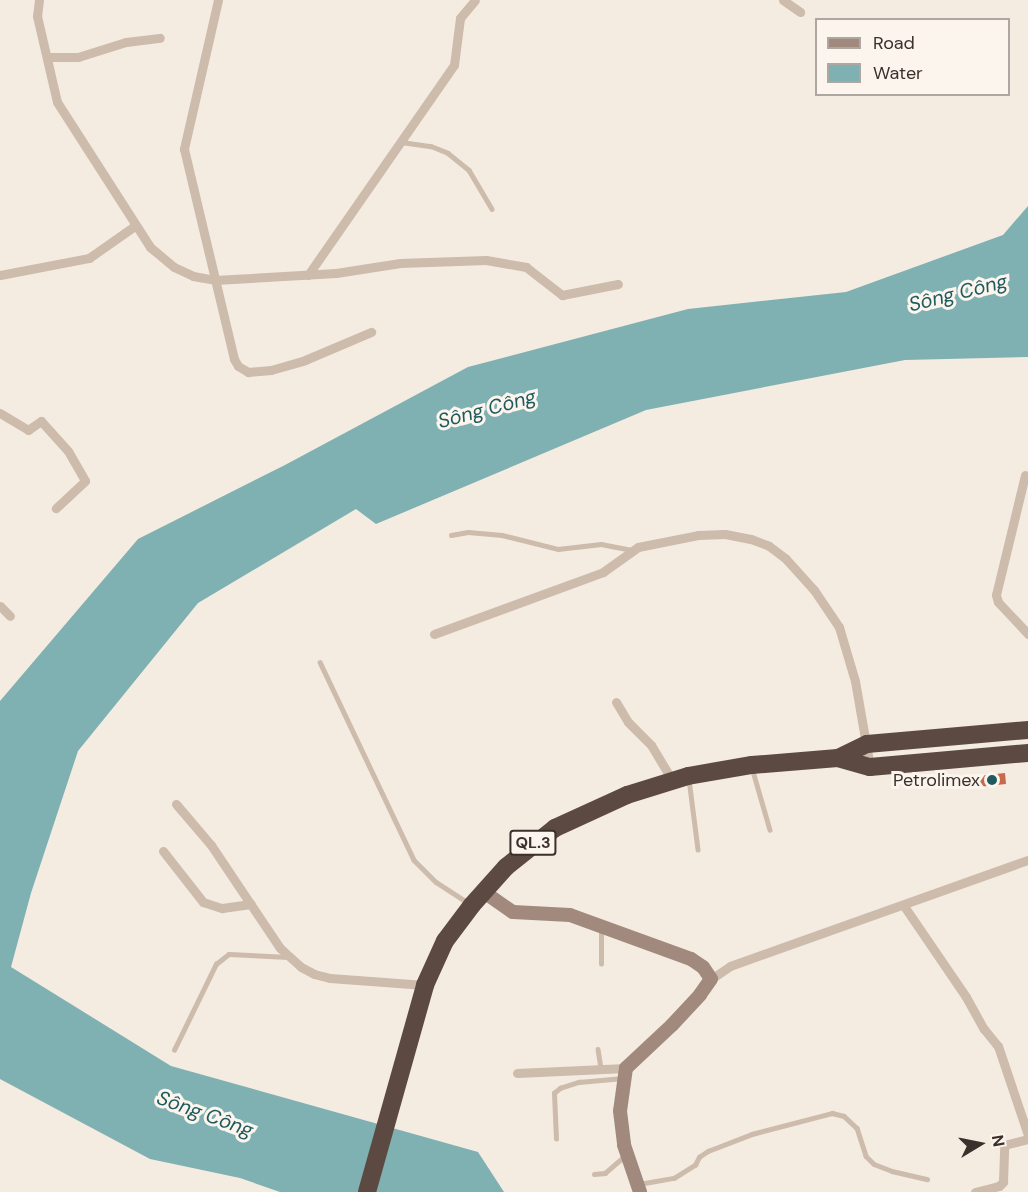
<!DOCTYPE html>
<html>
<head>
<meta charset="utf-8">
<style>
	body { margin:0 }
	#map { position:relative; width:1028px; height:1192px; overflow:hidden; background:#f4ebe1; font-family:"DM Sans",sans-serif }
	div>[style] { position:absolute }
	.water>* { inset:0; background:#7fb0b2 }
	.building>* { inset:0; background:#c8694b }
	.lane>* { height:4.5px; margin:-2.25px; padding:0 2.25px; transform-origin:2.25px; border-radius:2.25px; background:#cdbbac }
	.street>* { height:9px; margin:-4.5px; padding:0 4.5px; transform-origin:4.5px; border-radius:4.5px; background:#cdbbac }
	.secondary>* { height:14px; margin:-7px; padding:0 7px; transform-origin:7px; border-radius:7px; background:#a18a7d }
	.highway>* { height:18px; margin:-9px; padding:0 9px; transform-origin:9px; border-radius:9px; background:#5c4a42 }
	.dots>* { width:16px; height:16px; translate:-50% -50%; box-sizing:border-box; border:3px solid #fbf5ee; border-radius:50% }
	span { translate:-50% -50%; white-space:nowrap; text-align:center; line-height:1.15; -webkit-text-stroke:6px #fbf5ee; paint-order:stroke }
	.shield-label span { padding:2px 4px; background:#fbf5ee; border:2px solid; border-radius:4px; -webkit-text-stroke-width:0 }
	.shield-label { font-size:16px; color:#3b302b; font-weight:700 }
	.poi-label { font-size:18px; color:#3b302b }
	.right { translate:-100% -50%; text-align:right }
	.water-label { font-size:20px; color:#1f5a5e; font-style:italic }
	.legend { position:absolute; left:815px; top:18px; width:195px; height:78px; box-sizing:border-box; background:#fbf5ee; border:2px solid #aea6a0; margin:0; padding:8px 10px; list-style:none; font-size:18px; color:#3b302b }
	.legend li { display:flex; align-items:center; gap:12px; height:30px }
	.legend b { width:30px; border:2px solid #aea6a0 }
	.north { position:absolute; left:950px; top:1114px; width:60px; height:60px; -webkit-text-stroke:4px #fbf5ee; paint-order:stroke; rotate:80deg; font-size:16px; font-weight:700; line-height:24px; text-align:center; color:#3b302b }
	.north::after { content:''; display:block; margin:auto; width:21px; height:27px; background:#3b302b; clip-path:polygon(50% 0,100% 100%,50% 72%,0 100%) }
</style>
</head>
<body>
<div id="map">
	<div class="water">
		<div style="clip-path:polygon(1028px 206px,1028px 357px,905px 360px,646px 410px,376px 524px,356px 509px,198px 603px,78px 751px,31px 893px,11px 967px,171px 1066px,478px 1152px,504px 1192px,280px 1192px,240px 1178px,150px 1159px,0 1079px,0 701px,138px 539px,285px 465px,468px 367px,688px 309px,846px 292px,1003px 235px)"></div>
	</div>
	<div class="building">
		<div style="clip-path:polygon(1005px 773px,1006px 784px,978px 787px,977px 776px)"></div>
	</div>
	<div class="lane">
		<div style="left:401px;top:142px;width:30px;rotate:8deg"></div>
		<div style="left:431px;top:146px;width:18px;rotate:22deg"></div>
		<div style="left:448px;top:153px;width:27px;rotate:39deg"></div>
		<div style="left:469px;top:170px;width:45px;rotate:59.5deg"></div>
		<div style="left:451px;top:535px;width:17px;rotate:-10deg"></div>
		<div style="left:468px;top:532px;width:34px;rotate:5deg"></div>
		<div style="left:502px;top:535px;width:58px;rotate:14deg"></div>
		<div style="left:558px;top:549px;width:43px;rotate:-6.6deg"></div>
		<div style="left:601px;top:544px;width:31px;rotate:11deg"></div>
		<div style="left:320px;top:662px;width:219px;rotate:64.6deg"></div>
		<div style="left:414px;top:860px;width:31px;rotate:45deg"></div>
		<div style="left:436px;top:882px;width:38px;rotate:33deg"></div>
		<div style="left:753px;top:771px;width:61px;rotate:73.9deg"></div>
		<div style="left:689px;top:779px;width:71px;rotate:82.7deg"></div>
		<div style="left:601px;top:964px;width:34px;rotate:-90deg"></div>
		<div style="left:598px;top:1049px;width:20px;rotate:81deg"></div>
		<div style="left:174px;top:1050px;width:96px;rotate:-64deg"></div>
		<div style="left:216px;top:964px;width:16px;rotate:-38deg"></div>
		<div style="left:229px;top:954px;width:59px;rotate:2.9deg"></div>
		<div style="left:556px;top:1139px;width:46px;rotate:-92.5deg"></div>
		<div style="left:554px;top:1093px;width:8px;rotate:-40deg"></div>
		<div style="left:560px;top:1088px;width:20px;rotate:-18deg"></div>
		<div style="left:579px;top:1082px;width:44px;rotate:-5.2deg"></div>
		<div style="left:594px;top:1174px;width:11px;rotate:-5deg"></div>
		<div style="left:605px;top:1173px;width:28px;rotate:-41deg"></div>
		<div style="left:639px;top:1184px;width:36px;rotate:-10deg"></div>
		<div style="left:674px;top:1178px;width:25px;rotate:-32deg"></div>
		<div style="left:695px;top:1165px;width:9px;rotate:-63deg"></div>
		<div style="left:699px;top:1157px;width:11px;rotate:-34deg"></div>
		<div style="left:708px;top:1151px;width:47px;rotate:-21.1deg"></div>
		<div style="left:752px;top:1134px;width:83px;rotate:-14.7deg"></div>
		<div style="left:832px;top:1113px;width:12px;rotate:14deg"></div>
		<div style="left:844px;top:1116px;width:18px;rotate:43deg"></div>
		<div style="left:857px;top:1128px;width:29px;rotate:72deg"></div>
		<div style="left:866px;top:1156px;width:11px;rotate:45deg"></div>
		<div style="left:874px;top:1164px;width:19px;rotate:21deg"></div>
		<div style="left:892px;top:1171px;width:36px;rotate:13deg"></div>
	</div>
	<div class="street">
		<div style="left:39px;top:0;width:16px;rotate:97deg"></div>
		<div style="left:37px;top:16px;width:88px;rotate:76.9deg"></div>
		<div style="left:57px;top:102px;width:172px;rotate:57.3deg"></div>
		<div style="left:150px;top:247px;width:31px;rotate:40deg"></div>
		<div style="left:174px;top:267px;width:21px;rotate:25deg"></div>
		<div style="left:193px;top:276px;width:22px;rotate:10deg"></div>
		<div style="left:215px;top:280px;width:121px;rotate:-3.3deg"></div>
		<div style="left:336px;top:273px;width:65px;rotate:-8.9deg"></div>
		<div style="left:400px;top:263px;width:86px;rotate:-2deg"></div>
		<div style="left:486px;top:260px;width:41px;rotate:9.9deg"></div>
		<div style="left:526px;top:267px;width:46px;rotate:37.9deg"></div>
		<div style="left:562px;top:295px;width:57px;rotate:-11.1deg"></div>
		<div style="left:218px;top:0;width:153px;rotate:102.9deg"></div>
		<div style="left:184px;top:149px;width:216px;rotate:76.6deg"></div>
		<div style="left:234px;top:359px;width:8px;rotate:60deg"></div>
		<div style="left:238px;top:366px;width:12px;rotate:31deg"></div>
		<div style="left:248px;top:372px;width:23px;rotate:-5deg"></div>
		<div style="left:271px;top:370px;width:35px;rotate:-16deg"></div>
		<div style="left:305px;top:360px;width:72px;rotate:-23deg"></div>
		<div style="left:783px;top:0;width:21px;rotate:35deg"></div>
		<div style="left:47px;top:57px;width:31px"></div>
		<div style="left:78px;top:57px;width:50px;rotate:-17.4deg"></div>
		<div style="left:126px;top:42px;width:34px;rotate:-7deg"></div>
		<div style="left:0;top:275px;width:91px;rotate:-10.8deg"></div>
		<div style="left:89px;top:258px;width:57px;rotate:-35.1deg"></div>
		<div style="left:308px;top:275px;width:256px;rotate:-55.2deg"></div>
		<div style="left:454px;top:65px;width:47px;rotate:-82.7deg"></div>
		<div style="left:460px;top:18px;width:23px;rotate:-50deg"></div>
		<div style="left:0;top:413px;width:33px;rotate:31deg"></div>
		<div style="left:28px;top:430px;width:16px;rotate:-35deg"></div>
		<div style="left:41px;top:421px;width:40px;rotate:48deg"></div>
		<div style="left:68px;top:451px;width:34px;rotate:60deg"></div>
		<div style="left:85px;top:481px;width:40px;rotate:137deg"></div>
		<div style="left:1025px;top:475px;width:123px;rotate:103.6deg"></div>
		<div style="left:996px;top:595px;width:7px;rotate:74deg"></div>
		<div style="left:998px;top:602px;width:44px;rotate:46.8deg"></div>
		<div style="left:0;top:606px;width:14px;rotate:45deg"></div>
		<div style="left:434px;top:634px;width:180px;rotate:-20.1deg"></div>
		<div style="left:603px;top:572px;width:43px;rotate:-35.5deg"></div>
		<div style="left:638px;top:547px;width:61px;rotate:-11.3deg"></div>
		<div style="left:698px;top:535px;width:27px;rotate:-2deg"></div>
		<div style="left:725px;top:534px;width:26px;rotate:11deg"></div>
		<div style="left:751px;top:539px;width:19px;rotate:21deg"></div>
		<div style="left:769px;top:546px;width:21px;rotate:37deg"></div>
		<div style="left:786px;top:559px;width:42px;rotate:47.9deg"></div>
		<div style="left:814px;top:590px;width:45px;rotate:56deg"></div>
		<div style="left:839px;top:627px;width:56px;rotate:73.5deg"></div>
		<div style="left:855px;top:681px;width:87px;rotate:80.1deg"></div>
		<div style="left:616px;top:702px;width:23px;rotate:59deg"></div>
		<div style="left:628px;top:722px;width:33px;rotate:45deg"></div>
		<div style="left:651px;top:745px;width:41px;rotate:59deg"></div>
		<div style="left:176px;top:804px;width:54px;rotate:49.5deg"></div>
		<div style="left:211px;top:845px;width:124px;rotate:56.2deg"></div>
		<div style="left:280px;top:948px;width:28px;rotate:42deg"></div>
		<div style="left:301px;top:967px;width:15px;rotate:28deg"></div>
		<div style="left:314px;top:974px;width:16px;rotate:14deg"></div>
		<div style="left:330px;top:978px;width:95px;rotate:4.2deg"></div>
		<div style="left:163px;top:851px;width:65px;rotate:51.9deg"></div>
		<div style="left:203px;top:902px;width:20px;rotate:18deg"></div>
		<div style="left:222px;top:908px;width:29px;rotate:-8deg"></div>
		<div style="left:904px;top:906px;width:110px;rotate:55.7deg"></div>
		<div style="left:966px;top:997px;width:37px;rotate:61deg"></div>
		<div style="left:984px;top:1029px;width:22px;rotate:51deg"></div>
		<div style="left:998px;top:1046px;width:94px;rotate:71.4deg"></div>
		<div style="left:711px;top:979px;width:23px;rotate:-34deg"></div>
		<div style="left:730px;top:966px;width:316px;rotate:-19.6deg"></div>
		<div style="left:517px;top:1073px;width:109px;rotate:-2.6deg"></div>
		<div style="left:975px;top:1192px;width:25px;rotate:-14deg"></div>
		<div style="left:999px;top:1186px;width:6px;rotate:-45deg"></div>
		<div style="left:1003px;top:1182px;width:37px;rotate:-88deg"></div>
		<div style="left:1004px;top:1145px;width:25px;rotate:-14deg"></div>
	</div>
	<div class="secondary">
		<div style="left:484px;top:892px;width:35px;rotate:35deg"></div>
		<div style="left:513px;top:912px;width:57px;rotate:3deg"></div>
		<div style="left:570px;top:915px;width:129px;rotate:20deg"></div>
		<div style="left:691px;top:959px;width:14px;rotate:34deg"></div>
		<div style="left:703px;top:967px;width:14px;rotate:56deg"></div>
		<div style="left:711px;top:979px;width:19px;rotate:125deg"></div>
		<div style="left:700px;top:995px;width:41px;rotate:133deg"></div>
		<div style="left:672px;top:1025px;width:63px;rotate:136.9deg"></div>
		<div style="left:626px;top:1068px;width:43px;rotate:97.9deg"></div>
		<div style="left:620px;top:1111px;width:34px;rotate:83deg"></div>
		<div style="left:624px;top:1145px;width:50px;rotate:71.2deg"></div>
	</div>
	<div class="highway">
		<div style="left:838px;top:758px;width:33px;rotate:16deg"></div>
		<div style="left:870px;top:767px;width:159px;rotate:-5.1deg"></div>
		<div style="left:367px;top:1192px;width:215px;rotate:-74.3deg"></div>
		<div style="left:425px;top:985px;width:48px;rotate:-65.6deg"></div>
		<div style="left:445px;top:941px;width:45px;rotate:-53.1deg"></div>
		<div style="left:472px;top:905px;width:51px;rotate:-48.2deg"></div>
		<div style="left:506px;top:867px;width:63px;rotate:-38.5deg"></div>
		<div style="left:555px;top:828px;width:79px;rotate:-24.6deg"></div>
		<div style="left:627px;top:795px;width:64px;rotate:-17.3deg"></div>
		<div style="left:688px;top:776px;width:65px;rotate:-9.8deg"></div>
		<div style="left:752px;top:765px;width:86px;rotate:-4.7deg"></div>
		<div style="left:838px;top:758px;width:32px;rotate:-26deg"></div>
		<div style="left:867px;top:744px;width:162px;rotate:-5deg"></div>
	</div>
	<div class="dots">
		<div style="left:992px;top:780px;background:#1f5a5e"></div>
	</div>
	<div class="shield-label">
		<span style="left:533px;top:843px">QL.3</span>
	</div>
	<div class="poi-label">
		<span class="right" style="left:980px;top:780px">Petrolimex</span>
	</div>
	<div class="water-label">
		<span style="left:958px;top:293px;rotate:-14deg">Sông Công</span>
		<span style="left:487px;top:409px;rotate:-15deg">Sông Công</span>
		<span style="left:205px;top:1114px;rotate:20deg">Sông Công</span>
	</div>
	<ul class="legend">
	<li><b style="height:8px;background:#a18a7d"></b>Road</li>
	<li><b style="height:16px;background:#7fb0b2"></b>Water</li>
	</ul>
	<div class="north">N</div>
</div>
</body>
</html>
